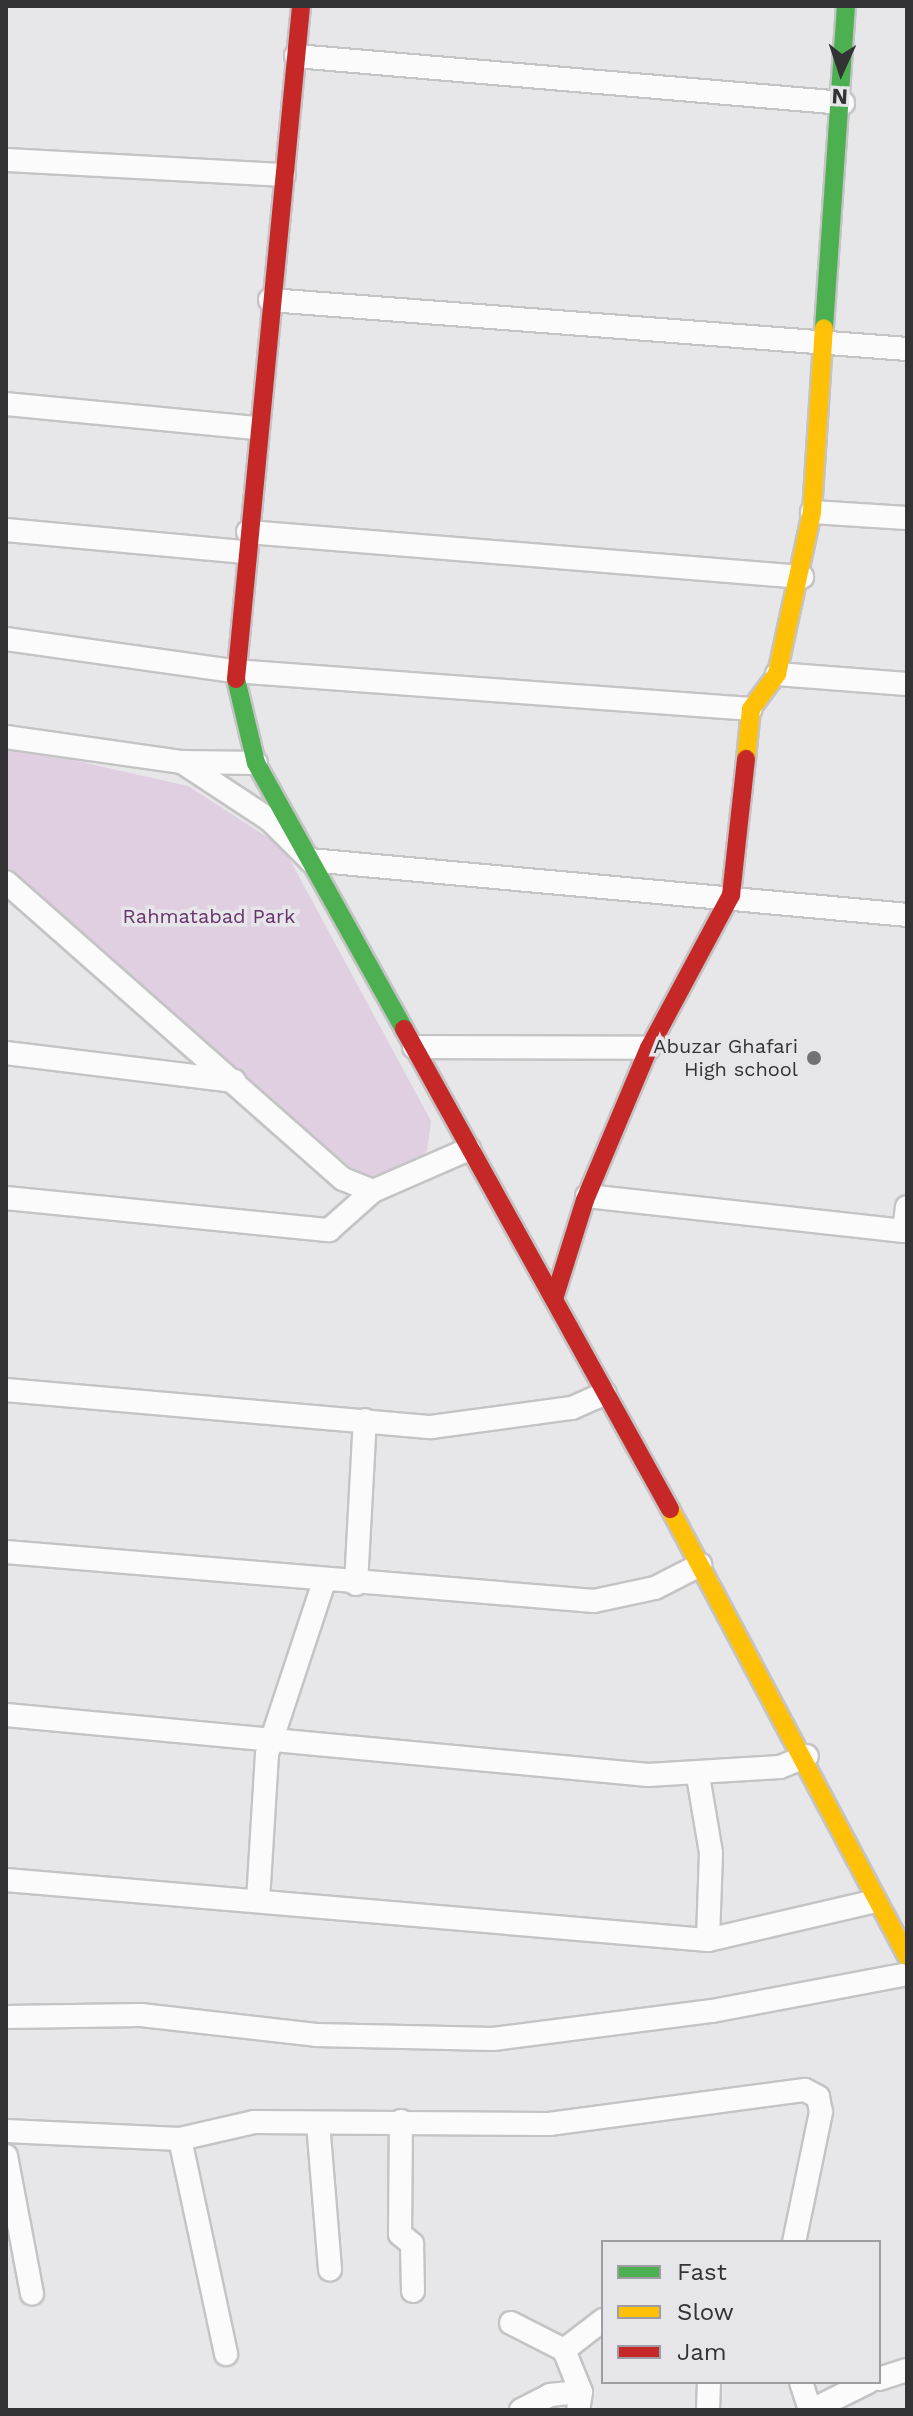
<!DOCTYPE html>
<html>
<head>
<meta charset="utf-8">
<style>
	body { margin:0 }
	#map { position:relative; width:913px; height:2416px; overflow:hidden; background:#e7e7e9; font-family:"Work Sans",sans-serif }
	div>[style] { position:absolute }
	.green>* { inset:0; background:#e0cee1 }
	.roads { filter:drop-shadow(2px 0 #c4c4c5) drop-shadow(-2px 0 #c4c4c5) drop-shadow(0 2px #c4c4c5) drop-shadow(0 -2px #c4c4c5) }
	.street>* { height:22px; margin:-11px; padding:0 11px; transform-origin:11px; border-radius:11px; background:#fbfbfc }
	.fast>* { height:18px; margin:-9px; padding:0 9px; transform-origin:9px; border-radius:9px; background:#4caf50 }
	.slow>* { height:18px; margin:-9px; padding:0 9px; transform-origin:9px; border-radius:9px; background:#ffc107 }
	.jam>* { height:18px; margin:-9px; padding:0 9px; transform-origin:9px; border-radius:9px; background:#c62828 }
	.dots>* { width:22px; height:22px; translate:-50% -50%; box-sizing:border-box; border:4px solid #e6e6ea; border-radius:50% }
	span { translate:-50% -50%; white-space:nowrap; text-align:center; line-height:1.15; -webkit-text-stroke:7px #e6e6ea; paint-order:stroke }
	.park-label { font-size:20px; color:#67336a }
	.poi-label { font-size:20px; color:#333335 }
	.right { translate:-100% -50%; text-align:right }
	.frame { position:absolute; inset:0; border:8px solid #333335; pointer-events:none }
	.legend { position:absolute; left:601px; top:2240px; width:280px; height:144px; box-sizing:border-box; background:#e6e6ea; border:2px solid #9e9ea2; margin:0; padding:10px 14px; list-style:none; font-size:24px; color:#333335 }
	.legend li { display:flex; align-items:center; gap:16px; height:40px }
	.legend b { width:40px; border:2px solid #9e9ea2 }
	.north { position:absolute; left:801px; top:32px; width:80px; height:80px; -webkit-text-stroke:6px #e6e6ea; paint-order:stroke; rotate:183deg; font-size:22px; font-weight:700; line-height:32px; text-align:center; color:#333335 }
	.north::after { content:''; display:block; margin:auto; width:28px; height:36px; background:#333335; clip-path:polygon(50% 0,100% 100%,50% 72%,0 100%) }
</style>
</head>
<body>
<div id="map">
	<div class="green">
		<div style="clip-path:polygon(6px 745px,188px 786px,283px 847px,431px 1121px,427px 1151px,400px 1173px,368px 1178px,353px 1169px,6px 873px)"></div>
	</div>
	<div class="roads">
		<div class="street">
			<div style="left:296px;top:56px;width:549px;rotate:4.91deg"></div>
			<div style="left:6px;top:160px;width:278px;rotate:3.1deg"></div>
			<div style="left:270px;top:300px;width:639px;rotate:4.4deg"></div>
			<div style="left:6px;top:404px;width:250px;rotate:5.5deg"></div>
			<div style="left:812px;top:512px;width:95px;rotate:3.6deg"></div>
			<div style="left:6px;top:530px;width:240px;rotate:5.3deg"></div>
			<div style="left:248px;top:532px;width:556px;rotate:4.64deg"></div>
			<div style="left:6px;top:639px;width:230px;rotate:8deg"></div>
			<div style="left:234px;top:671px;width:518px;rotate:4.2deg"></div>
			<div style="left:777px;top:674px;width:130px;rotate:4.4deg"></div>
			<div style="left:6px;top:737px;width:178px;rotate:8.1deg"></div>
			<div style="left:182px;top:762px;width:74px;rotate:0.8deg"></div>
			<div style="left:182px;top:762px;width:105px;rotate:33.4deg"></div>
			<div style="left:270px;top:820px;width:57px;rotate:45deg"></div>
			<div style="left:310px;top:860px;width:600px;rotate:5.26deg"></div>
			<div style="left:6px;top:882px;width:449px;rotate:41.4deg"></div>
			<div style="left:343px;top:1179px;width:32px;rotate:22deg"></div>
			<div style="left:373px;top:1191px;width:105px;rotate:-23.6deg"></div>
			<div style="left:414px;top:1047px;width:235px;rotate:0.2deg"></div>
			<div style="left:6px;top:1053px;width:230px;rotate:7deg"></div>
			<div style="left:587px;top:1196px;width:319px;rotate:6.3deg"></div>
			<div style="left:904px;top:1231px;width:24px;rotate:-83deg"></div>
			<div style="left:6px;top:1198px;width:325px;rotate:5.7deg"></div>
			<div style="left:329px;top:1230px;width:59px;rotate:-41.6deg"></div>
			<div style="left:6px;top:1390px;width:427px;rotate:5deg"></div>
			<div style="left:431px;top:1427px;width:142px;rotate:-7.7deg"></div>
			<div style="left:572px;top:1408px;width:36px;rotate:-24deg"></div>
			<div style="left:6px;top:1552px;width:590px;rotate:4.76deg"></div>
			<div style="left:594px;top:1601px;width:62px;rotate:-12deg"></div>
			<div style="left:655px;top:1588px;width:51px;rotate:-27.1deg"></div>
			<div style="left:356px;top:1584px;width:164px;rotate:-86.9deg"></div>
			<div style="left:6px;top:1715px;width:645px;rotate:5.34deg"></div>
			<div style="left:648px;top:1775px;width:132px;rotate:-3.5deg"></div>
			<div style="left:780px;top:1767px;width:29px;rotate:-22deg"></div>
			<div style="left:698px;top:1776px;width:78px;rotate:80.4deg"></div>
			<div style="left:711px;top:1853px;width:87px;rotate:92deg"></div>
			<div style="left:6px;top:1880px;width:705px;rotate:4.89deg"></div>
			<div style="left:708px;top:1940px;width:171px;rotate:-13.1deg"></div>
			<div style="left:258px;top:1901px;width:147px;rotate:-86.5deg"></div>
			<div style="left:267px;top:1754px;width:181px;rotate:-71.7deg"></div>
			<div style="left:6px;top:2017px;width:135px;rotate:-0.8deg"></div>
			<div style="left:141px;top:2015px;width:176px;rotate:6.5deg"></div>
			<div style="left:316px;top:2035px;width:177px;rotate:1.3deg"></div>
			<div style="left:493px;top:2039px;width:221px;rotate:-7.3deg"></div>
			<div style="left:712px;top:2011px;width:198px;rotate:-10.7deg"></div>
			<div style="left:401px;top:2121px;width:113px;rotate:90.5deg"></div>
			<div style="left:400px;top:2234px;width:16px;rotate:40deg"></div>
			<div style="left:412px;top:2244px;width:47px;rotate:88.8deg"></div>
			<div style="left:318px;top:2123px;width:147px;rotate:85.3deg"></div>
			<div style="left:6px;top:2131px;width:174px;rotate:2.6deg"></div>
			<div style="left:180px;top:2139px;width:76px;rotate:-12.9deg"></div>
			<div style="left:254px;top:2122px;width:295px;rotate:0.4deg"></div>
			<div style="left:549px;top:2124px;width:258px;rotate:-7.6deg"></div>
			<div style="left:805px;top:2090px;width:15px;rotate:28deg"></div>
			<div style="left:818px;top:2097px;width:15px;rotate:79deg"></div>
			<div style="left:821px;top:2112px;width:133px;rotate:101.7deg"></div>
			<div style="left:180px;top:2139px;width:220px;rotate:77.9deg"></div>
			<div style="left:6px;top:2156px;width:140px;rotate:79.3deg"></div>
			<div style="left:511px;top:2323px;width:59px;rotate:27deg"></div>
			<div style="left:564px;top:2350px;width:45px;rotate:68deg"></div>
			<div style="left:581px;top:2392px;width:18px;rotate:99deg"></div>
			<div style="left:564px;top:2350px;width:49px;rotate:-37.6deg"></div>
			<div style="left:879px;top:2379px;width:29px;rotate:-18deg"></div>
			<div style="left:801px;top:2382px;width:29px;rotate:72deg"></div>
			<div style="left:521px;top:2410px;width:33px;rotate:-27deg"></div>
			<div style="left:550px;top:2395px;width:31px;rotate:-6deg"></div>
			<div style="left:708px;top:2410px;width:28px;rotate:-88deg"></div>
			<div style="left:812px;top:2410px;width:63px;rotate:-26.6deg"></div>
		</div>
		<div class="fast">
			<div style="left:824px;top:328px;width:323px;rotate:-86.1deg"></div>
			<div style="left:236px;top:679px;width:86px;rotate:76.6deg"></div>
			<div style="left:256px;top:763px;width:304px;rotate:60.9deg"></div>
		</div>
		<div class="slow">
			<div style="left:746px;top:759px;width:50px;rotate:-84.3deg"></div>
			<div style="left:751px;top:709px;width:44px;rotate:-53.4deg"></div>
			<div style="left:777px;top:674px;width:166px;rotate:-77.8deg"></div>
			<div style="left:812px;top:512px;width:184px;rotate:-86.3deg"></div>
			<div style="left:670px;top:1509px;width:506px;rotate:62.07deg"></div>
		</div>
		<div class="jam">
			<div style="left:236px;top:679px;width:676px;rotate:-84.48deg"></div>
			<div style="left:404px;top:1029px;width:549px;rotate:61.01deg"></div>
			<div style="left:554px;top:1299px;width:104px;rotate:-72.6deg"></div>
			<div style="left:585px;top:1200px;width:165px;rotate:-67.2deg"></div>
			<div style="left:649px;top:1048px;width:174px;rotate:-61.8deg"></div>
			<div style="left:731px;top:895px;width:137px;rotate:-83.7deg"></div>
		</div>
	</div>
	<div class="dots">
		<div style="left:814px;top:1058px;background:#727274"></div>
	</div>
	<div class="park-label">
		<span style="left:209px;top:916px">Rahmatabad Park</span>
	</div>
	<div class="poi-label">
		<span class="right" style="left:798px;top:1058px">Abuzar Ghafari<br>High school</span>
	</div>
	<div class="frame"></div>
	<ul class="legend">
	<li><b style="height:10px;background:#4caf50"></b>Fast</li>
	<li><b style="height:10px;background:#ffc107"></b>Slow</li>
	<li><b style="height:10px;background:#c62828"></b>Jam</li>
	</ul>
	<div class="north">N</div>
</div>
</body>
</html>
